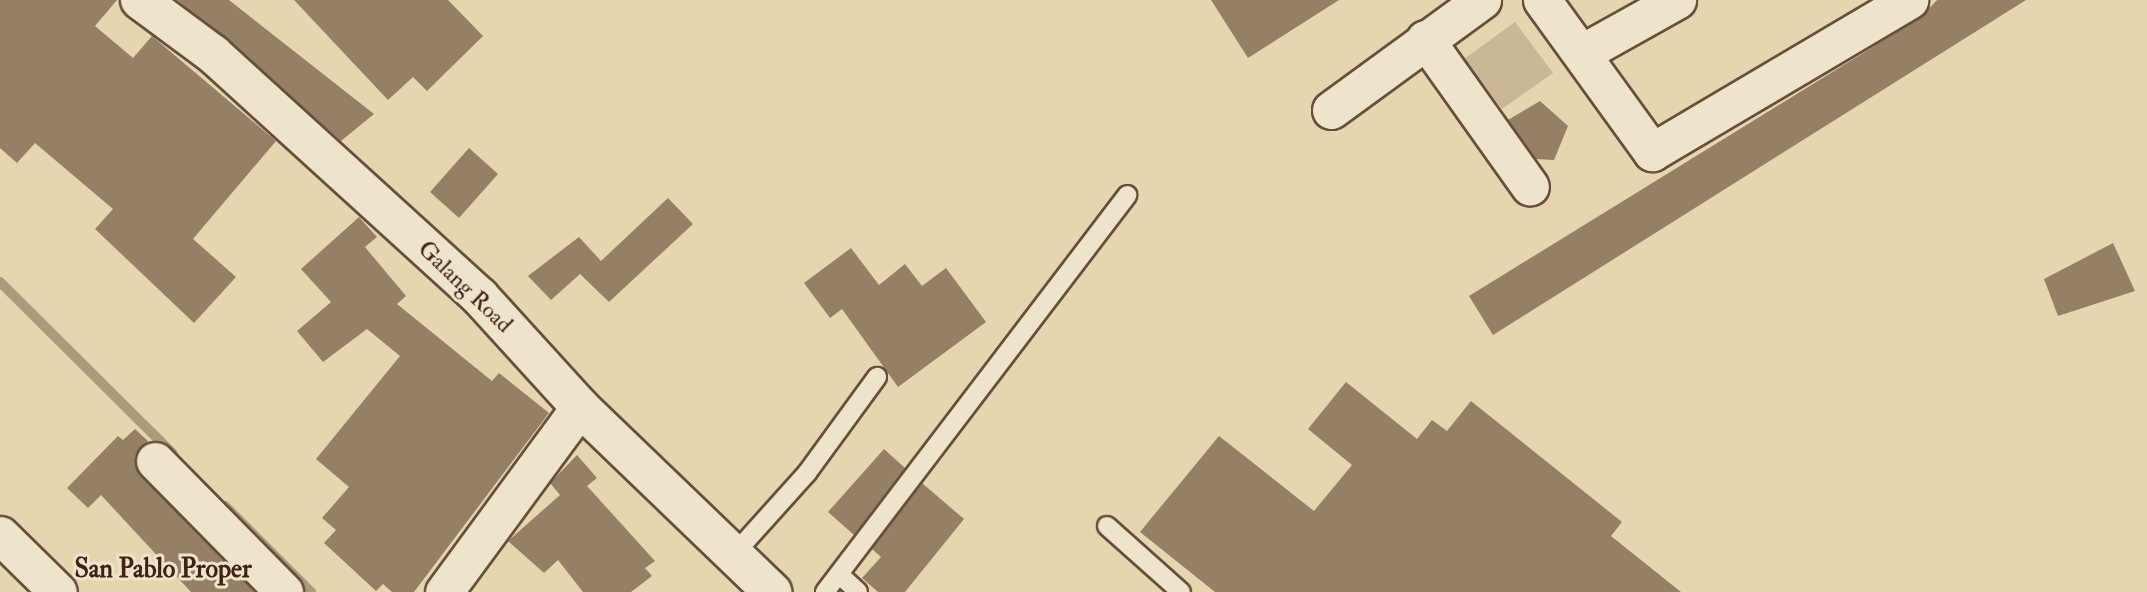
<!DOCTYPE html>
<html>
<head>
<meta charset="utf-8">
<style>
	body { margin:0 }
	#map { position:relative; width:2147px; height:592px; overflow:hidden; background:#e5d6b0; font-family:"IM FELL Double Pica",serif }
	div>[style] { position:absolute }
	.green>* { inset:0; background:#c9b795 }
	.stream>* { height:10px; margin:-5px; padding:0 5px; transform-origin:5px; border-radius:5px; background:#ad997b }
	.building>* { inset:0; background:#958065 }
	.roads { filter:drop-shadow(2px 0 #684f3b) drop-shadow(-2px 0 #684f3b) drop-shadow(0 2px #684f3b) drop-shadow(0 -2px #684f3b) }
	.lane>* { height:18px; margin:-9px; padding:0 9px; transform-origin:9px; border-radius:9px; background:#eee4cc }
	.street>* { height:37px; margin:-18.5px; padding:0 18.5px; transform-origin:18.5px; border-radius:18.5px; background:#eee4cc }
	.secondary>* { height:38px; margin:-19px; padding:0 19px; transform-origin:19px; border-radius:19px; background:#eee4cc }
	span { translate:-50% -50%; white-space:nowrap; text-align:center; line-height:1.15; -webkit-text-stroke:6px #eee4cc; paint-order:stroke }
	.street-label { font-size:23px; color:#3f2214 }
	.quarter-label { font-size:26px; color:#3f2214; font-weight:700 }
</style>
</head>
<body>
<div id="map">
	<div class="green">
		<div style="clip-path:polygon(1515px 22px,1553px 73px,1502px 109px,1464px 59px)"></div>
	</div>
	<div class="stream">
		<div style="left:0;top:282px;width:243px;rotate:44.8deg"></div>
		<div style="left:225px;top:506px;width:122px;rotate:45deg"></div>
	</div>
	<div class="building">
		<div style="clip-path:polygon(0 0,117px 0,95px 26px,133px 58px,152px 36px,276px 141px,193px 239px,236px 277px,194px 323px,95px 229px,113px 209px,35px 143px,17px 163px,0 148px)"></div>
		<div style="clip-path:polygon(177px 0,229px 0,374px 114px,341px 141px)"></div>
		<div style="clip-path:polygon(294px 0,448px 0,483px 36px,427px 91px,413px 77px,388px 100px)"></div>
		<div style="clip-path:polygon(1211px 0,1339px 0,1248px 58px)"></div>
		<div style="clip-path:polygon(1937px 0,2026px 0,1493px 335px,1469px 296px,1920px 18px)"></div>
		<div style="clip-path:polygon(1540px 101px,1568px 126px,1554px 160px,1536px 159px,1508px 120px)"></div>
		<div style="clip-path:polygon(469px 148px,498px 174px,459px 218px,430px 192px)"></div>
		<div style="clip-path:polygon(668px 198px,693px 224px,609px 302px,580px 274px,551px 300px,528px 276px,579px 237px,601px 261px)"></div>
		<div style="clip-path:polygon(359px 217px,377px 237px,365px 247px,406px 296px,397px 304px,492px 381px,499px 373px,549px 413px,414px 592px,392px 592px,383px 584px,376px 591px,324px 543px,336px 530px,322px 518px,349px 487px,316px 459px,400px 356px,367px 329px,323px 362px,297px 331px,331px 302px,301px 269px)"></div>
		<div style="clip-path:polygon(2113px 243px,2135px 291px,2058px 316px,2044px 279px)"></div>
		<div style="clip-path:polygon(851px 248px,879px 285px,905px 264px,922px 286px,946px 268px,986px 322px,898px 387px,842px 309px,830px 318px,804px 283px)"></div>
		<div style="clip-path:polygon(1346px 382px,1417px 439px,1432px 420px,1447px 431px,1471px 401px,1622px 522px,1611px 536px,1681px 592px,1215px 592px,1140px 532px,1219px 436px,1314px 511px,1352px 465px,1308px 429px)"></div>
		<div style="clip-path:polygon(135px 429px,148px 441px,135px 456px,140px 475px,255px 592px,191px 592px,101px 495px,88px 508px,67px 488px,118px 436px,123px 440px)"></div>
		<div style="clip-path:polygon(884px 449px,905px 468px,854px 535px,828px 512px)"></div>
		<div style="clip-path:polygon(577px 455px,597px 478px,587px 486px,655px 561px,645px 568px,652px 576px,631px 592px,583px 592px,558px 560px,544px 573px,508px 541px,560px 495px,550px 483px)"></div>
		<div style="clip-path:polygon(922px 483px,964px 519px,905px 592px,878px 592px,862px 578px,881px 557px,872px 549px)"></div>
	</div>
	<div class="roads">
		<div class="lane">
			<div style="left:1107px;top:526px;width:99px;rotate:41.7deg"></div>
			<div style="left:735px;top:553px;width:108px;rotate:-48deg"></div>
			<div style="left:807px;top:473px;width:119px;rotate:-53.9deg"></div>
			<div style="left:841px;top:576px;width:23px;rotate:43deg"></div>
			<div style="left:825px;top:592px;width:499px;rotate:-52.7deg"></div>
		</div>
		<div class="street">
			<div style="left:1542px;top:0;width:188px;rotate:54.1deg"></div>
			<div style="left:1652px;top:152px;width:299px;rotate:-30.6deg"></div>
			<div style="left:1425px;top:39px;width:181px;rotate:54.6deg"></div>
			<div style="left:1582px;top:53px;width:109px;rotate:-29.2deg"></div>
			<div style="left:1331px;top:110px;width:187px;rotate:-36.1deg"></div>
			<div style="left:155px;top:461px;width:184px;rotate:45.4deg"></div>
			<div style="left:0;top:535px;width:81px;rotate:44.5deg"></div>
			<div style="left:444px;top:592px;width:230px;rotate:-53.7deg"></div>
		</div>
		<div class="secondary">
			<div style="left:140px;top:0;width:91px;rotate:36.5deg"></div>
			<div style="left:213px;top:54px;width:361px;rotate:42.3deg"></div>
			<div style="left:480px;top:297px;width:149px;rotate:47.7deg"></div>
			<div style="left:580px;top:407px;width:267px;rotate:43.9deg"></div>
		</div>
	</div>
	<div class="street-label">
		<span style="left:465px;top:287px;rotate:44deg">Galang Road</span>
	</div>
	<div class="quarter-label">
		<span style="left:163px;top:570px">San Pablo Proper</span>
	</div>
</div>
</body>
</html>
